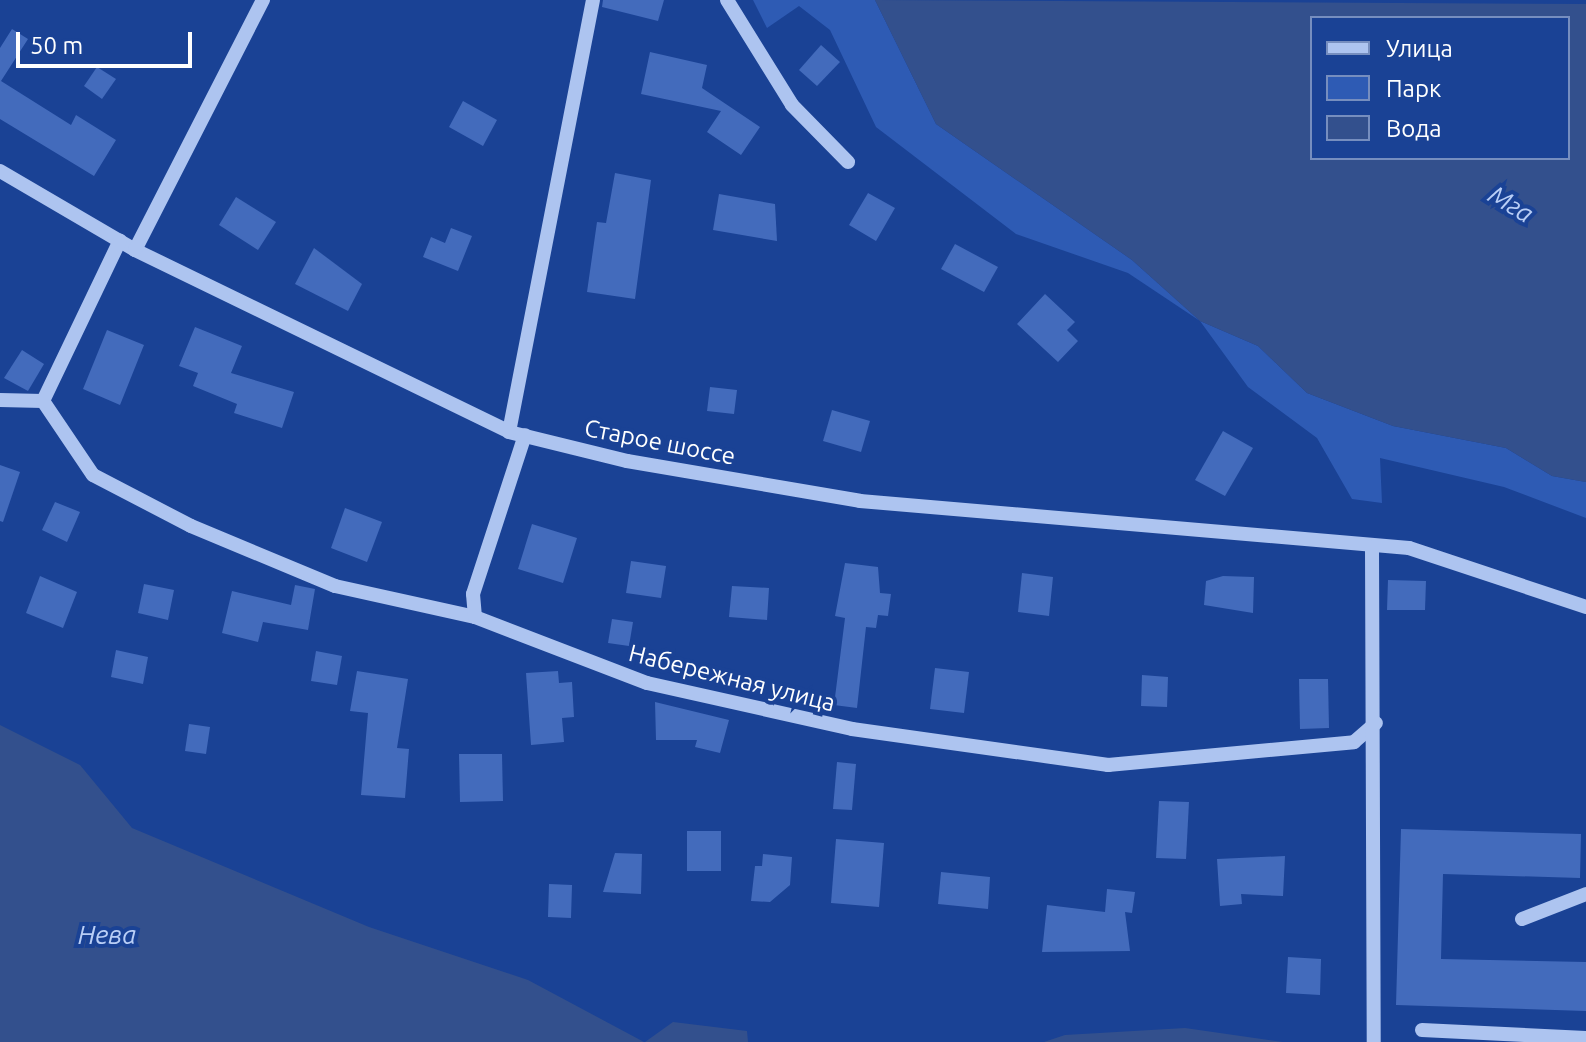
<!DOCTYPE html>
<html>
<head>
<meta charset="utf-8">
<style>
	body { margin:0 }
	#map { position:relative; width:1586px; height:1042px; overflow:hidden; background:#1a4295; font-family:Ubuntu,sans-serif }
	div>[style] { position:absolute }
	.green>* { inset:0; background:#2e5bb4 }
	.water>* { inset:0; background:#33508d }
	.building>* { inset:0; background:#436bbc }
	.minor>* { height:14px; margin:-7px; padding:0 7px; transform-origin:7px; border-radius:7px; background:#adc4f0 }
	span { translate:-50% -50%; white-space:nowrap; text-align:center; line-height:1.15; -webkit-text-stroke:8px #1a4295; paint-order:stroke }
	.street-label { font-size:24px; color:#fff }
	.water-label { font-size:26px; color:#b9cef6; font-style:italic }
	.legend { position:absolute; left:1310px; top:16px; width:260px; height:144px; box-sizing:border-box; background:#1a4295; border:2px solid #768ebf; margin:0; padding:10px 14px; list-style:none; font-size:24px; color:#fff }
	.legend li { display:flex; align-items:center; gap:16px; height:40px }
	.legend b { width:40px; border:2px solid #768ebf }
	.scale { position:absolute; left:16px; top:32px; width:176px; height:36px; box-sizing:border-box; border:4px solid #fff; border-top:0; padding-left:10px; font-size:24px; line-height:28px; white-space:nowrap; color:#fff; -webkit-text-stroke:6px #1a4295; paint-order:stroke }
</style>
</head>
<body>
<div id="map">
	<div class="green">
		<div style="clip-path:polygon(753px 0,875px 0,936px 124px,1132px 260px,1200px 321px,1258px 346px,1307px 393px,1393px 426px,1506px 448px,1552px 476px,1586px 482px,1586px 518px,1504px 487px,1380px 458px,1382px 503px,1352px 499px,1317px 438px,1248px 387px,1200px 321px,1128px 273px,1016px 234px,876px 127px,830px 30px,799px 6px,767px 28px)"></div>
	</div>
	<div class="water">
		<div style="clip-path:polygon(evenodd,875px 0,1586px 4px,1586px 482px,1552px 476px,1506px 448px,1393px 426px,1307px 393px,1258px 346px,1200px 321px,1132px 260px,936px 124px,875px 0,1312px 18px,1568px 18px,1568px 158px,1312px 158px,1312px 18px)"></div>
		<div style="clip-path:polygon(0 725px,80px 765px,132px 828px,369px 927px,528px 980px,644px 1042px,0 1042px)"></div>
		<div style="clip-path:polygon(673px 1022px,747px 1031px,748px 1042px,645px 1042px)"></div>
		<div style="clip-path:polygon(1185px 1028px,1283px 1042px,1044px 1042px,1065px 1035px)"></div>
	</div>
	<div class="building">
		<div style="clip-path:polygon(603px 0,664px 0,658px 21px,602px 7px)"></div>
		<div style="clip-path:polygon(12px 29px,28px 39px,1px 81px,71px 125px,76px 115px,116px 140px,94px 176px,0 119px,0 48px)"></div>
		<div style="clip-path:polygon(821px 45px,840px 62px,817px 86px,799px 70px)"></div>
		<div style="clip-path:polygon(650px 52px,707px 65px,702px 88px,760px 127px,741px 155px,707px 132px,721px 111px,641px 94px)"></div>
		<div style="clip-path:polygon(97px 67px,116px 79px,102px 99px,84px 86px)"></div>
		<div style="clip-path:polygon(463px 101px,497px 120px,483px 146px,449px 127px)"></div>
		<div style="clip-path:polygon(615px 173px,651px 180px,635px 299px,587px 292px,597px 222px,606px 223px)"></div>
		<div style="clip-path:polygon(868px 193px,895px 208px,876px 241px,849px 225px)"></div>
		<div style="clip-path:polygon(719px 194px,775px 204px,777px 241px,713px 230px)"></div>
		<div style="clip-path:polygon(236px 197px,276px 222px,258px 250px,219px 225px)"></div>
		<div style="clip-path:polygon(451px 228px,472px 236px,458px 271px,423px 257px,431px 237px,445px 243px)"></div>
		<div style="clip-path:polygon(955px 244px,998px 267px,984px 292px,941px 269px)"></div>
		<div style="clip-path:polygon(314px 248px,362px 284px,348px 311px,295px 284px)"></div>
		<div style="clip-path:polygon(1045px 294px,1075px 322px,1067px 330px,1078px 341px,1058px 362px,1017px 324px)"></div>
		<div style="clip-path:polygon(195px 327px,242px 346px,231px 373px,294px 392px,282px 428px,234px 413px,237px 404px,193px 386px,198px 373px,179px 366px)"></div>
		<div style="clip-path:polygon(107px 330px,144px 345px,120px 405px,83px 389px)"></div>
		<div style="clip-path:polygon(22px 350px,44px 364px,28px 391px,4px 378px)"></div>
		<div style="clip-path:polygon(710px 387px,737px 390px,734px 414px,707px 411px)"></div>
		<div style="clip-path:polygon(832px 410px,870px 421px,861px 452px,823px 441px)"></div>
		<div style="clip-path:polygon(1223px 431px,1253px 448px,1225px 496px,1195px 480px)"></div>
		<div style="clip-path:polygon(0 465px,20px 472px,3px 522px,0 521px)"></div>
		<div style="clip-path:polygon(55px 502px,80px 512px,67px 542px,42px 530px)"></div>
		<div style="clip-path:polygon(345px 508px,382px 522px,367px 562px,331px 548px)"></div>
		<div style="clip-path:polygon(532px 524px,577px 538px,563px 583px,518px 569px)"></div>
		<div style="clip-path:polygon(631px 561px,666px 566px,661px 598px,626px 593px)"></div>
		<div style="clip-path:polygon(845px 563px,878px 567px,880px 593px,891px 594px,888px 616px,878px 615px,876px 628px,866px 627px,857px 708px,834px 705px,845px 618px,835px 616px)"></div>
		<div style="clip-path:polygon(1022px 573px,1053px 577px,1049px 616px,1018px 612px)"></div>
		<div style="clip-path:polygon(40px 576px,77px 592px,63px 628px,26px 613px)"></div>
		<div style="clip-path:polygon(1223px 576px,1254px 577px,1253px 613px,1204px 605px,1206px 581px)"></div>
		<div style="clip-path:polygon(1388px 580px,1426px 581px,1425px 610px,1387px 610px)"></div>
		<div style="clip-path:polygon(144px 584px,174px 590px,168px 620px,138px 613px)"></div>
		<div style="clip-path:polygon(295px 585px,315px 589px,308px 630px,263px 622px,258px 642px,222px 633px,232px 591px,291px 605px)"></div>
		<div style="clip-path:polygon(732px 586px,769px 588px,767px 620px,729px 617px)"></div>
		<div style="clip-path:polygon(612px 619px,633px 622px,629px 646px,608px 643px)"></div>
		<div style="clip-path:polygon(116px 650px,148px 657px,143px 684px,111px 677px)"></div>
		<div style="clip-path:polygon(316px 651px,342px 656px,337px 685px,311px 681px)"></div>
		<div style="clip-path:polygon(935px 668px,969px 672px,964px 713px,930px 709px)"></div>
		<div style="clip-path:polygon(357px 671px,408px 679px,397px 748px,409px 749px,405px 798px,361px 795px,368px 713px,350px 711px)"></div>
		<div style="clip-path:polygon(558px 671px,559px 683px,572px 682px,574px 717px,562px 718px,564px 742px,531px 745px,526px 673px)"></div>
		<div style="clip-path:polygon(1142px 675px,1168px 677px,1167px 707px,1141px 706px)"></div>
		<div style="clip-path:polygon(1299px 679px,1328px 679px,1329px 728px,1300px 729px)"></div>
		<div style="clip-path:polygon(655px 702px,729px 720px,720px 753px,695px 747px,697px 740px,656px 740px)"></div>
		<div style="clip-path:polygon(189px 724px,210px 727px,206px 754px,185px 751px)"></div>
		<div style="clip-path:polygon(459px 754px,502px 754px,503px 801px,460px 802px)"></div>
		<div style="clip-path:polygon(837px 762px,856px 764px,852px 810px,833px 809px)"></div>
		<div style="clip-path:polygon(1159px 801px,1189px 802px,1186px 859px,1156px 858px)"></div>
		<div style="clip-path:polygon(1401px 829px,1581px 834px,1580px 878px,1443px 874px,1441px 959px,1586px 962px,1586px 1011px,1396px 1005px)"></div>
		<div style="clip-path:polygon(687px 831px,721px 831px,721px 871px,687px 871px)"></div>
		<div style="clip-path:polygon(836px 839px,884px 843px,879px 907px,831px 903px)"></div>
		<div style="clip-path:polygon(615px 853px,642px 854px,641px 894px,603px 892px)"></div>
		<div style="clip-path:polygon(763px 854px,792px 857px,790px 885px,770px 902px,751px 901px,755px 866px,762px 866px)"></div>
		<div style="clip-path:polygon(1285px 856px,1283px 896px,1241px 894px,1242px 904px,1220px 906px,1217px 859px)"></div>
		<div style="clip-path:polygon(941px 872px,990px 877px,988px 909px,938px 904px)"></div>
		<div style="clip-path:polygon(549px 884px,572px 885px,571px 918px,548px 917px)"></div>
		<div style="clip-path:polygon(1107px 889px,1135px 892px,1132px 913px,1125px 912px,1130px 951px,1042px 952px,1047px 905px,1105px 912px)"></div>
		<div style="clip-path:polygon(1288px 957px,1321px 959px,1320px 995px,1286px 993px)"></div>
	</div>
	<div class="minor">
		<div style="left:727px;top:0;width:123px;rotate:58.2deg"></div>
		<div style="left:792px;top:105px;width:80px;rotate:45.5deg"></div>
		<div style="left:0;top:171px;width:156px;rotate:30.3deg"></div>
		<div style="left:135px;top:250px;width:416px;rotate:25.9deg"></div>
		<div style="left:509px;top:432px;width:122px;rotate:13.8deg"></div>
		<div style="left:627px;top:461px;width:236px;rotate:9.7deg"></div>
		<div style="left:860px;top:501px;width:551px;rotate:4.89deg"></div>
		<div style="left:1409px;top:548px;width:187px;rotate:18.4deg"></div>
		<div style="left:135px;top:250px;width:281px;rotate:-62.9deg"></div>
		<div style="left:0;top:400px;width:43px;rotate:1.3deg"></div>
		<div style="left:43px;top:401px;width:89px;rotate:56deg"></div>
		<div style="left:93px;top:475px;width:110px;rotate:27.5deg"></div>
		<div style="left:191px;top:526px;width:156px;rotate:22.6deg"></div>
		<div style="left:335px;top:586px;width:143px;rotate:12.5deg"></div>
		<div style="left:475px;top:617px;width:184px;rotate:21deg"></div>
		<div style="left:647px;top:683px;width:210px;rotate:12.6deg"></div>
		<div style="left:852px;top:729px;width:259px;rotate:8deg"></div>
		<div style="left:1108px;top:765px;width:247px;rotate:-5.3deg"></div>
		<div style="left:1354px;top:742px;width:29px;rotate:-41deg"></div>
		<div style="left:43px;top:401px;width:178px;rotate:-64.4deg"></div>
		<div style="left:509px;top:432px;width:440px;rotate:-79deg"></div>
		<div style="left:1372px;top:547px;width:495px;rotate:89.8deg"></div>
		<div style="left:475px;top:617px;width:23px;rotate:-95deg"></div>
		<div style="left:473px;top:594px;width:167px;rotate:-71.9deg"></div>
		<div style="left:1522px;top:919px;width:69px;rotate:-21.3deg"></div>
		<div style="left:1422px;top:1030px;width:164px;rotate:2.8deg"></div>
	</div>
	<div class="street-label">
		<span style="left:660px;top:442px;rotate:11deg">Старое шоссе</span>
		<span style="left:732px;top:678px;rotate:14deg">Набережная улица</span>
	</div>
	<div class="water-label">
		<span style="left:1511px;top:204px;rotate:31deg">Мга</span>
		<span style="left:107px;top:935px">Нева</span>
	</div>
	<ul class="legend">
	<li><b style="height:10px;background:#adc4f0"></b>Улица</li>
	<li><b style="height:22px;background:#2e5bb4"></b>Парк</li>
	<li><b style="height:22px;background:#33508d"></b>Вода</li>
	</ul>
	<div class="scale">50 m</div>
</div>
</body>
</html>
